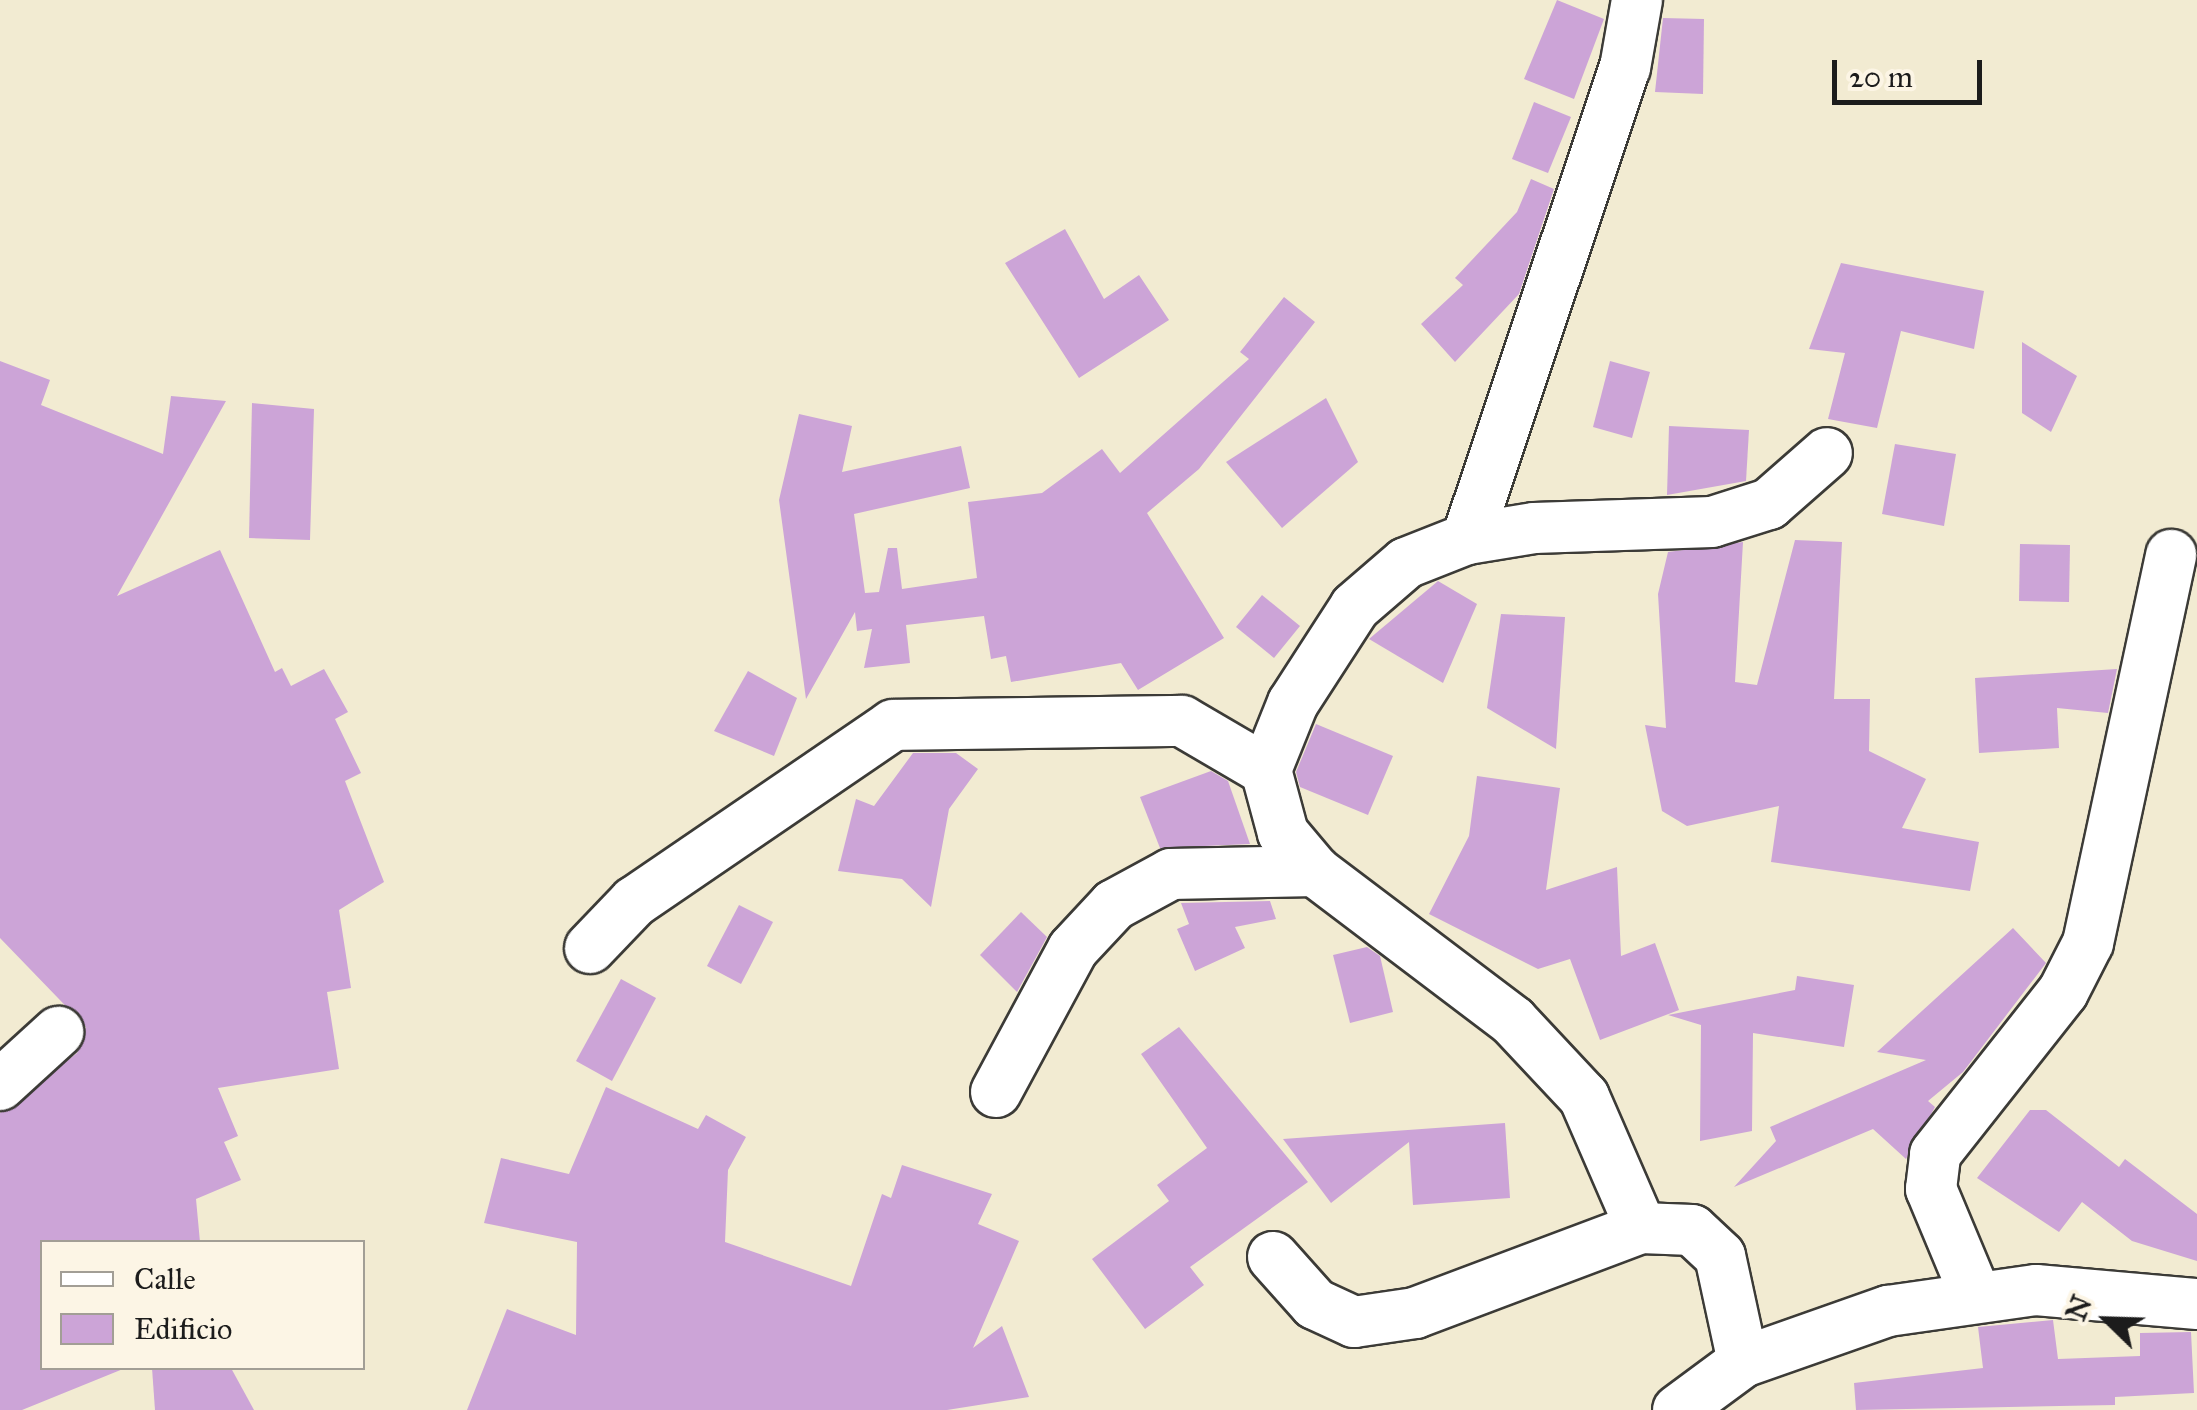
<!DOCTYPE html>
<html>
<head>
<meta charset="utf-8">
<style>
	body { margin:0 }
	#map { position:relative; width:2197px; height:1410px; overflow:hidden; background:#f2ebd2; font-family:"IM FELL Great Primer",serif }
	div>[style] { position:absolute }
	.building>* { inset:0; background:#cca4d7 }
	.roads { filter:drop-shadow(2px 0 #3c3b37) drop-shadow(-2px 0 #3c3b37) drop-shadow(0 2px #3c3b37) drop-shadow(0 -2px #3c3b37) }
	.street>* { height:50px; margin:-25px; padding:0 25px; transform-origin:25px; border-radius:25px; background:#fff }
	span { translate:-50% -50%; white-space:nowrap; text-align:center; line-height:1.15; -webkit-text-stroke:10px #fcf5e5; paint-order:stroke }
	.legend { position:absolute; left:40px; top:1240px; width:325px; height:130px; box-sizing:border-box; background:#fcf5e5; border:2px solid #a29e95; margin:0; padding:12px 18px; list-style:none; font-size:30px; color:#1c1c1c }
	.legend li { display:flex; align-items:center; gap:20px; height:50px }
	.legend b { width:50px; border:2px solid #a29e95 }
	.north { position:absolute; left:2057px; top:1270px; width:100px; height:100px; -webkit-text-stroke:8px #fcf5e5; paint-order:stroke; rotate:293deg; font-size:28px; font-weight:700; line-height:40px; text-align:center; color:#1c1c1c }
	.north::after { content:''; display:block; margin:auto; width:35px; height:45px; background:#1c1c1c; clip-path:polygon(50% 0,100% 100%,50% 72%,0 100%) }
	.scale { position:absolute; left:1832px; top:60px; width:150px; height:45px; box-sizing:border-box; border:5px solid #1c1c1c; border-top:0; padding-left:12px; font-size:30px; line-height:35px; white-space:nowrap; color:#1c1c1c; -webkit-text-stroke:8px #fcf5e5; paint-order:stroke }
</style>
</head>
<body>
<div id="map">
	<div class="building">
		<div style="clip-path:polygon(1557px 0,1604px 19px,1574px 99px,1524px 79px)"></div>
		<div style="clip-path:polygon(1663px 18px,1704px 19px,1703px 94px,1655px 92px)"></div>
		<div style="clip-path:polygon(1534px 102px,1571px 117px,1548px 173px,1512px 159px)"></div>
		<div style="clip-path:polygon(1531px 179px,1554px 189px,1519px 294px,1455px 362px,1421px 324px,1463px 285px,1455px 278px,1517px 212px)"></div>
		<div style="clip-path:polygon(1065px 229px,1104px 299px,1139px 275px,1169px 320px,1079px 378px,1005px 263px)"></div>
		<div style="clip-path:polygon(1841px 263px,1984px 291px,1974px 349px,1901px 331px,1877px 428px,1828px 419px,1845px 353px,1809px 349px)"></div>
		<div style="clip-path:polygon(1284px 297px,1315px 322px,1199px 469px,1147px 513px,1224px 638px,1138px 690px,1121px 663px,1011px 682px,1006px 656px,991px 659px,984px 616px,906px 625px,910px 663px,864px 668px,872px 629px,857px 631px,855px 612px,806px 699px,779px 500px,799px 414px,852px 426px,842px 472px,961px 446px,970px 488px,854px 514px,865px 593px,879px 592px,888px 548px,897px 548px,902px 589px,977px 578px,968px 502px,1042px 493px,1102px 449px,1120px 473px,1249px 359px,1240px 352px)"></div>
		<div style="clip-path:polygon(2022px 342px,2077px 376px,2051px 432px,2022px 413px)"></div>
		<div style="clip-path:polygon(0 361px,50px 380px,41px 405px,163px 454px,171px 396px,226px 401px,117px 596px,220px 550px,275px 672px,282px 668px,291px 686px,324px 669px,348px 712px,335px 719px,361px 773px,345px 781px,384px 882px,339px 910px,351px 988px,327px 992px,339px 1069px,218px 1088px,238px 1136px,224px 1142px,241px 1180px,196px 1199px,200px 1242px,42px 1242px,42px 1368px,123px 1369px,22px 1410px,0 1410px,0 1113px,77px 1053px,86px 1027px,0 938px)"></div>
		<div style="clip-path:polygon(1610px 361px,1650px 372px,1632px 438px,1593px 427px)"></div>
		<div style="clip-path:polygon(1326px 398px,1358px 462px,1282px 528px,1226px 462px)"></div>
		<div style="clip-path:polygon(252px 403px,314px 409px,310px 540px,249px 538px)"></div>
		<div style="clip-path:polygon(1669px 426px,1749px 430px,1746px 481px,1667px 495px)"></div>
		<div style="clip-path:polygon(1895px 444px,1956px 454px,1944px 526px,1882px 514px)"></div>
		<div style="clip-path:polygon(1795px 540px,1842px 542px,1834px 699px,1870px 699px,1869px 751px,1926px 779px,1902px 828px,1979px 842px,1970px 891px,1771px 862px,1779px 806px,1687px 826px,1662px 811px,1645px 725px,1666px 728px,1658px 594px,1668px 552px,1743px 542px,1735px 682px,1757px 685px)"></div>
		<div style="clip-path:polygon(2020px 544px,2070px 545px,2069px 602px,2019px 601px)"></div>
		<div style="clip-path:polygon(1438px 581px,1477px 604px,1443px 683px,1369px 639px)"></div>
		<div style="clip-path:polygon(1262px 595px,1300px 626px,1274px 658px,1236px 627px)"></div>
		<div style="clip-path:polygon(1501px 614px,1565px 617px,1556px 749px,1487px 708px)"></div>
		<div style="clip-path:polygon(2117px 669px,2108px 713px,2057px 708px,2059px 748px,1979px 753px,1975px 678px)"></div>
		<div style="clip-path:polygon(748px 671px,797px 698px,774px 756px,714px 731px)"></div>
		<div style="clip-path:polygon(1316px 724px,1393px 756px,1368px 815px,1300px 787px,1296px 772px)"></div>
		<div style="clip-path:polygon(913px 753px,956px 753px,978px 769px,949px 809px,931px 907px,902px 879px,838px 871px,856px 799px,874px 806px)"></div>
		<div style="clip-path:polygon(1211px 771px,1228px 781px,1250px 844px,1160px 848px,1140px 797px)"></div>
		<div style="clip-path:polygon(1477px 776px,1560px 788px,1546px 890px,1617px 867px,1621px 956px,1655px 943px,1679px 1010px,1600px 1040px,1570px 959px,1538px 969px,1429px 914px,1469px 836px)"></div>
		<div style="clip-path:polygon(1270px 901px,1276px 919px,1235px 927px,1245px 948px,1195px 971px,1177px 929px,1189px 924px,1181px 903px)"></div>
		<div style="clip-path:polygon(739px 905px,773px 922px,741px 984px,707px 966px)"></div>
		<div style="clip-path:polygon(1021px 912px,1047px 937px,1017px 992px,980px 955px)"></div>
		<div style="clip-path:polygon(2013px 928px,2046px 963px,1963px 1072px,1928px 1101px,1935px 1107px,1906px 1159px,1873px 1129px,1734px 1187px,1776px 1141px,1770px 1127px,1926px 1060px,1877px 1052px)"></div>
		<div style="clip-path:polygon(1367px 947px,1380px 956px,1393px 1012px,1350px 1023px,1333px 955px)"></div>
		<div style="clip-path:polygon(1797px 976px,1854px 985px,1844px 1047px,1753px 1033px,1752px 1131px,1700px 1141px,1701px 1025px,1668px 1015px,1795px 990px)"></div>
		<div style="clip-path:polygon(621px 979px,656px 998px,612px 1081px,576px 1061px)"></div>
		<div style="clip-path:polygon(1179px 1027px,1308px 1182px,1190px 1267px,1204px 1285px,1145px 1329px,1092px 1259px,1169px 1201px,1157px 1185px,1207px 1148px,1141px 1054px)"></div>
		<div style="clip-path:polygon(606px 1087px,698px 1129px,706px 1115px,746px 1137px,728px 1170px,725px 1242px,851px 1286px,882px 1194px,891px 1198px,902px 1165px,992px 1194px,978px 1224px,1019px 1241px,973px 1348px,1002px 1326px,1029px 1397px,947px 1410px,467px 1410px,507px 1309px,576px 1335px,577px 1242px,484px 1223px,501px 1158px,569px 1174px)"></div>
		<div style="clip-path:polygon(2030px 1110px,2046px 1110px,2119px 1167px,2125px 1159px,2197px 1214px,2197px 1261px,2132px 1241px,2082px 1202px,2059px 1232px,1977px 1178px)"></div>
		<div style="clip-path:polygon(1505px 1123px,1510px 1198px,1413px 1205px,1409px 1142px,1331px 1203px,1283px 1139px)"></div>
		<div style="clip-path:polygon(2053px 1320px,2058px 1359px,2140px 1356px,2140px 1333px,2191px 1332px,2194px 1393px,2115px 1397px,2115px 1405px,1856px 1410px,1854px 1383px,1983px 1368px,1978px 1327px)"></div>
		<div style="clip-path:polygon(152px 1368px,231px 1368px,254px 1410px,155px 1410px)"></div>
	</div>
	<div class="roads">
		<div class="street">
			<div style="left:1467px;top:539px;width:497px;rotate:-71.5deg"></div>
			<div style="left:1625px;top:68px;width:69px;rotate:-80deg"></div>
			<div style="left:590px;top:948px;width:64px;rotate:-46.3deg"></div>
			<div style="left:634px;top:902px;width:314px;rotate:-34.3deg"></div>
			<div style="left:893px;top:725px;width:289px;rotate:-0.8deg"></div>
			<div style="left:1182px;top:721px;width:97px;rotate:30.3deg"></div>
			<div style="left:0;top:1085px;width:79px;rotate:-42.4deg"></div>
			<div style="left:996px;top:1092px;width:162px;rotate:-61.7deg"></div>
			<div style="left:1073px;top:949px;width:60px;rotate:-47deg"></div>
			<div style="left:1114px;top:905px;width:65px;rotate:-28.5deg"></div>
			<div style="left:1171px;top:874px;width:144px;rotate:-1.2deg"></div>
			<div style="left:1273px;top:1257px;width:63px;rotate:48.2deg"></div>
			<div style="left:1315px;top:1304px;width:43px;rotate:24.8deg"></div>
			<div style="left:1354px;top:1322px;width:62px;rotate:-8.4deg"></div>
			<div style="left:1415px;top:1313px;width:241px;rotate:-20.6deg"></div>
			<div style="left:1975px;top:1294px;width:114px;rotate:-112.7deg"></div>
			<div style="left:1931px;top:1189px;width:35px;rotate:-83deg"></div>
			<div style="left:1935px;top:1154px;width:206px;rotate:-51.7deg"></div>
			<div style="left:2063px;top:992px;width:55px;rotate:-63deg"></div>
			<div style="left:2088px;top:943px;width:397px;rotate:-77.9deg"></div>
			<div style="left:1743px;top:1362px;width:108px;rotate:-102.2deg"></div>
			<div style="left:1720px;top:1256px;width:38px;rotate:-137deg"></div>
			<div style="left:1692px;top:1230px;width:51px;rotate:-177.8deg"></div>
			<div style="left:1641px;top:1228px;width:143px;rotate:-113.5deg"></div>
			<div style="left:1584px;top:1097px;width:104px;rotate:-133.1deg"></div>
			<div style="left:1513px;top:1021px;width:248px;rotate:-142.9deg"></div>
			<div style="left:1315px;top:871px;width:50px;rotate:-130.1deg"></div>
			<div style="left:1283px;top:833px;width:65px;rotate:-105.1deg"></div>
			<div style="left:1266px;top:770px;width:72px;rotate:-68.1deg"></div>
			<div style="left:1293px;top:703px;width:114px;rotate:-57.1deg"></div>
			<div style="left:1355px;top:607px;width:67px;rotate:-40.8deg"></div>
			<div style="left:1406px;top:563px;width:66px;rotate:-21.5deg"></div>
			<div style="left:1467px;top:539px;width:68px;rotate:-9.3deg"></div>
			<div style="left:1534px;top:528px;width:178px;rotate:-1.9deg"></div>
			<div style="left:1712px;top:522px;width:60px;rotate:-17.5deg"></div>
			<div style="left:1769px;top:504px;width:77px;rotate:-41.3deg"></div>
			<div style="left:1678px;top:1410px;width:81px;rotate:-36.4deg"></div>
			<div style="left:1743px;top:1362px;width:154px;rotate:-19.4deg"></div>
			<div style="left:1888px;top:1311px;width:149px;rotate:-8.1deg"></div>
			<div style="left:2036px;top:1290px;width:162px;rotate:5deg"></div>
		</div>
	</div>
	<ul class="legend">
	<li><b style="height:12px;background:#fff"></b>Calle</li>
	<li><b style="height:28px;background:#cca4d7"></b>Edificio</li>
	</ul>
	<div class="north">N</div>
	<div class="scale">20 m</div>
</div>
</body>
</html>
